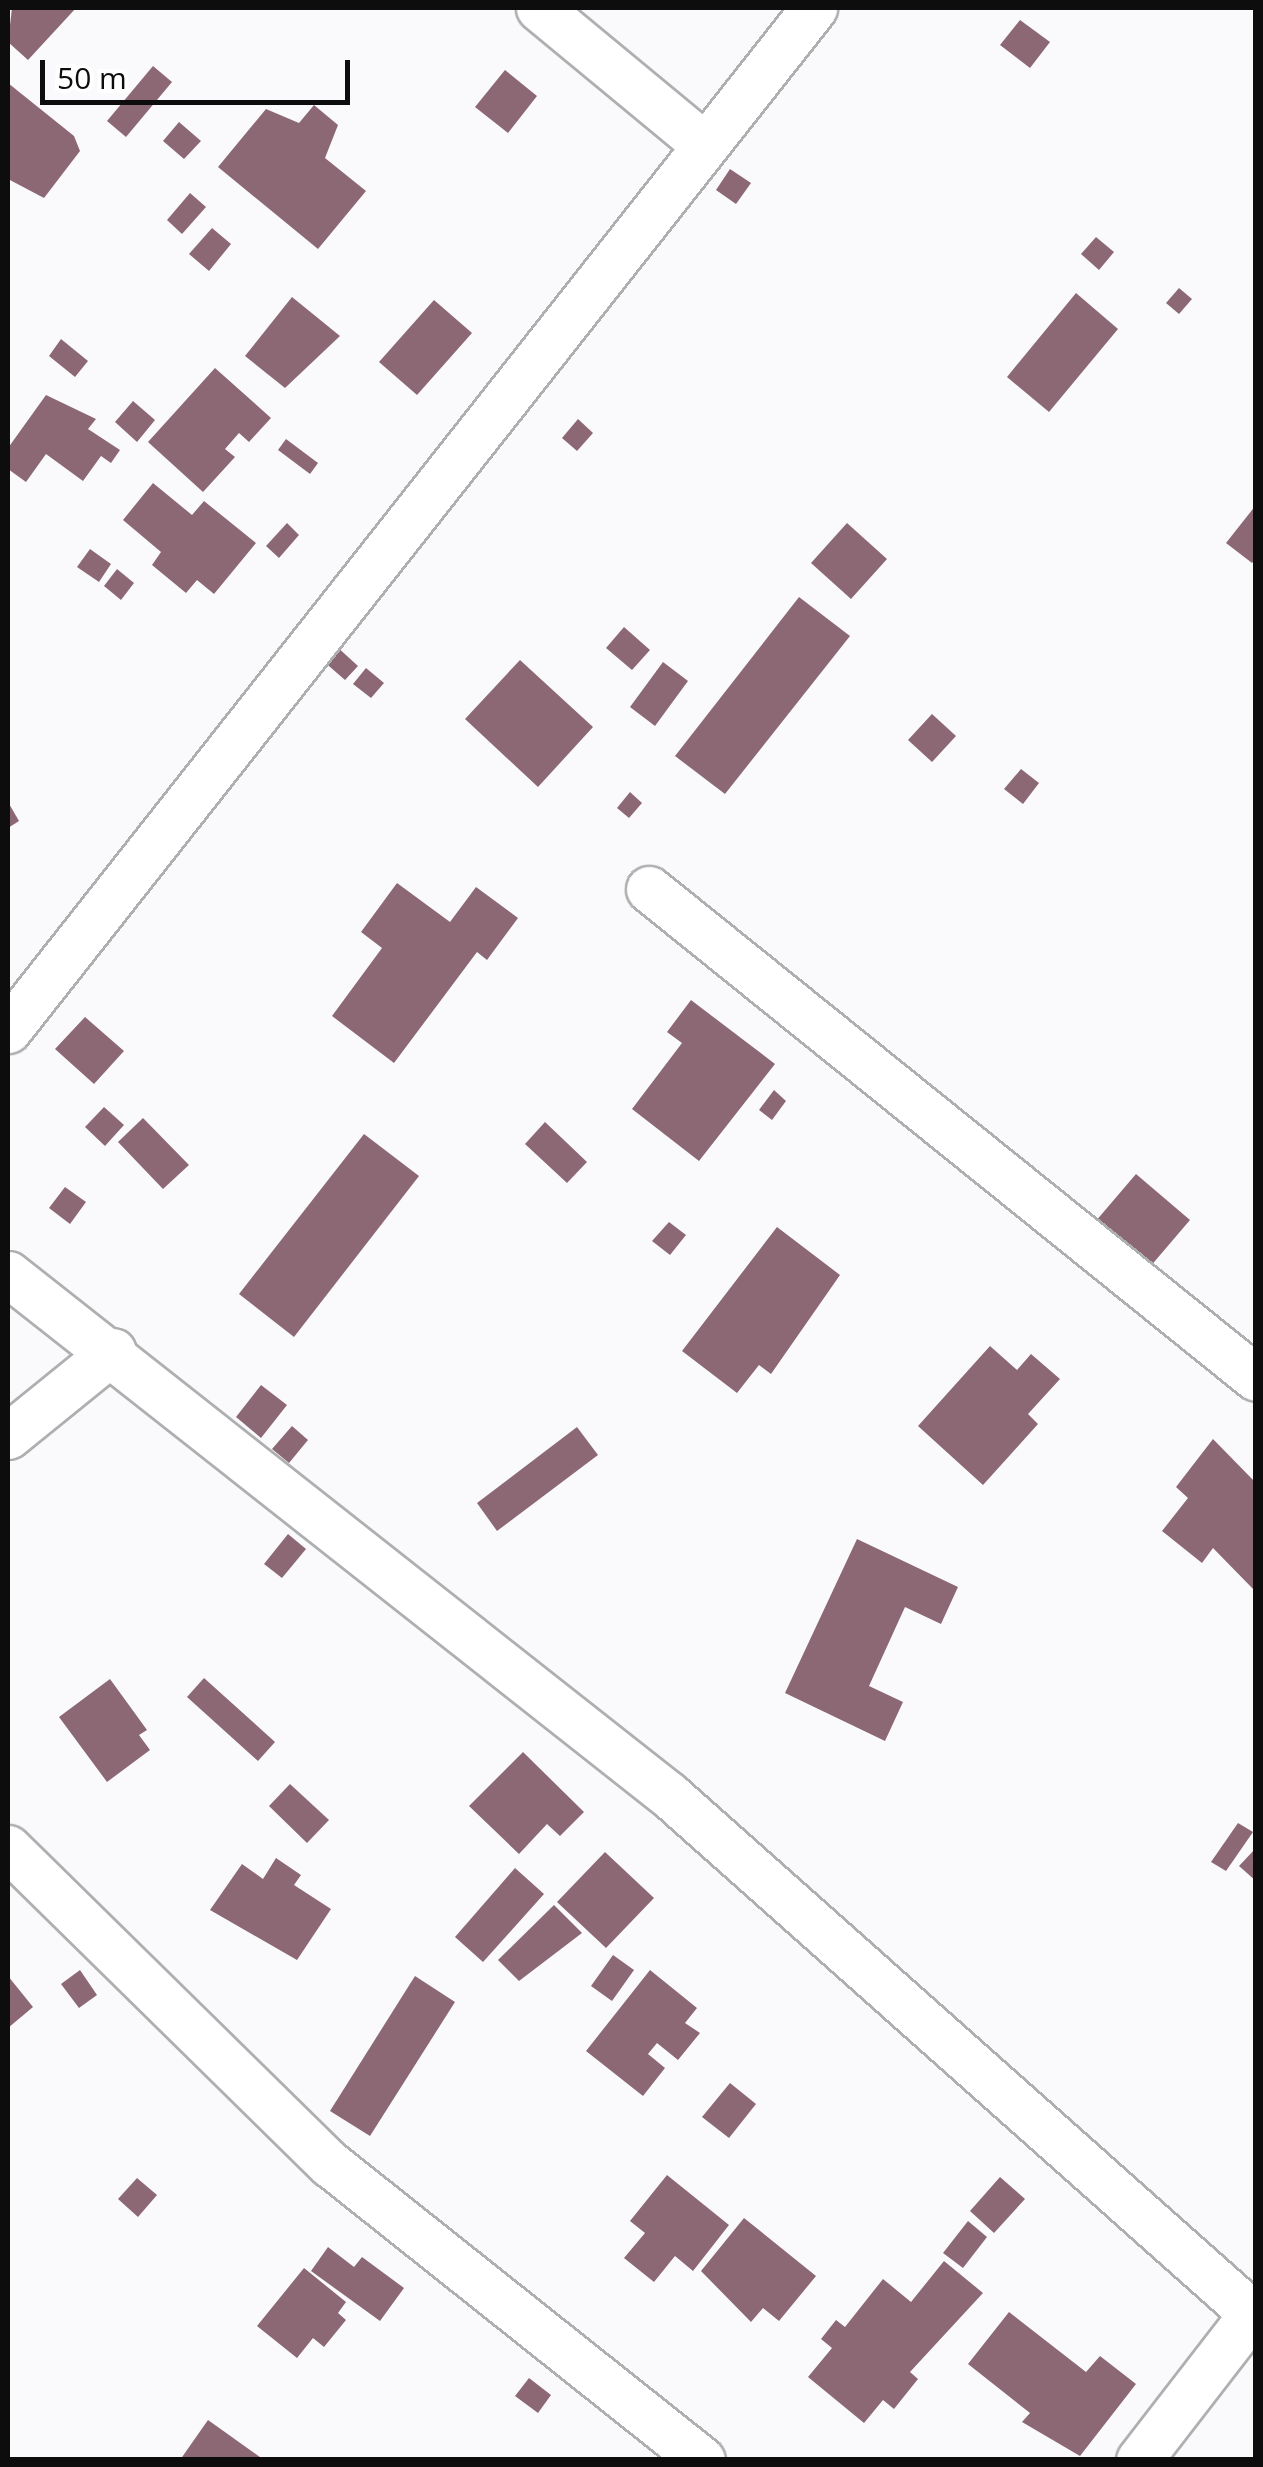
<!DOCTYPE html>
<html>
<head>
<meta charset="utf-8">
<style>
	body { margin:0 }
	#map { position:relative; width:1263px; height:2467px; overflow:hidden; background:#fafafc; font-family:"Open Sans",sans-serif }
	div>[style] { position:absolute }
	.building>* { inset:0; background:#8c6875 }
	.roads { filter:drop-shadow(2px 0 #aeafb0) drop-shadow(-2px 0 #aeafb0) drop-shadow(0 2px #aeafb0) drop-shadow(0 -2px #aeafb0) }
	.street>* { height:45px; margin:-22.5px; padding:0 22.5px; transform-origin:22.5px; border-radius:22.5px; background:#fff }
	span { translate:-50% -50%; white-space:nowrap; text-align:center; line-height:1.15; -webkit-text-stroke:9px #fff; paint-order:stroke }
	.frame { position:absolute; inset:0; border:10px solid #0d0d0e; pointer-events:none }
	.scale { position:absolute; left:40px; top:60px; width:310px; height:45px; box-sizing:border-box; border:5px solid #0d0d0e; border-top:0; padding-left:12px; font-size:30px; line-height:35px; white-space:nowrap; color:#0d0d0e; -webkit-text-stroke:8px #fff; paint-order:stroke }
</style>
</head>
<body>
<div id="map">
	<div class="building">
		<div style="clip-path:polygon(12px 8px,76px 8px,28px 60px,8px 42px)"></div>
		<div style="clip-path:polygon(1020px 20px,1050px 42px,1030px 68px,1000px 45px)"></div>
		<div style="clip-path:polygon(153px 66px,172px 82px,126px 137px,107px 121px)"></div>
		<div style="clip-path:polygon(505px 70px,537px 96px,508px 133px,475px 107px)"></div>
		<div style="clip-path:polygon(8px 83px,74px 136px,80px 151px,44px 198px,8px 179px)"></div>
		<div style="clip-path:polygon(314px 105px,338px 125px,325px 158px,366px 191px,318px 249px,218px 167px,266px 109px,299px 123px)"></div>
		<div style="clip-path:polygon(179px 122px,201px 141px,184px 159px,163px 141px)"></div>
		<div style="clip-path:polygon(730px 169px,751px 183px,736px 204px,716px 190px)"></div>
		<div style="clip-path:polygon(190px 193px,206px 207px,182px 234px,167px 220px)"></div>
		<div style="clip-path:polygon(212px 228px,231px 244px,209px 271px,189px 254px)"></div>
		<div style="clip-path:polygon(1096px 237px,1114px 252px,1099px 270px,1081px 254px)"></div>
		<div style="clip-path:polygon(1179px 288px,1192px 299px,1179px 314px,1166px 303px)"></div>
		<div style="clip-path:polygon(1076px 293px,1118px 329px,1049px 412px,1007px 377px)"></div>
		<div style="clip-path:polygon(292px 297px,340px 336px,285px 388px,245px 356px)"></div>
		<div style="clip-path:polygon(434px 300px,472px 333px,417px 395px,379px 362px)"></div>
		<div style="clip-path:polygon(61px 339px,88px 361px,75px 377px,49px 356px)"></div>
		<div style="clip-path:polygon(215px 368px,271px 418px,249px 442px,239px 433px,225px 449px,235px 457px,203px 492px,148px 442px)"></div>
		<div style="clip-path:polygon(46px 395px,96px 419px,88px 429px,120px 450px,111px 463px,101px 456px,83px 481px,46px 454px,26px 482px,8px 469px,8px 448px)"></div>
		<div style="clip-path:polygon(133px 401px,155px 420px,137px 442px,115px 422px)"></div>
		<div style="clip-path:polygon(578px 419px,593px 433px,577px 451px,562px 438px)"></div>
		<div style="clip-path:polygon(286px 439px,318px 463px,310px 474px,278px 450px)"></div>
		<div style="clip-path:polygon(153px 483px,192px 515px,204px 501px,256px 543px,214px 594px,197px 580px,186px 593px,152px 565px,161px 552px,123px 520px)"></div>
		<div style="clip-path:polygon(1256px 505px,1256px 559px,1252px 563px,1226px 543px)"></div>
		<div style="clip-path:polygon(287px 523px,299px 535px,279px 558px,266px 546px)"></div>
		<div style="clip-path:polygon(847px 523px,887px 559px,851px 599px,811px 563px)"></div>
		<div style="clip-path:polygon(90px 549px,111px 564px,99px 582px,77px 567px)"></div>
		<div style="clip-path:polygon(117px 569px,134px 583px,121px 600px,104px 586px)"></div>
		<div style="clip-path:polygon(799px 597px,850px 636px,725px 794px,675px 756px)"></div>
		<div style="clip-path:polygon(624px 627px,650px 650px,632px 670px,606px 648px)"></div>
		<div style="clip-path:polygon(335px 645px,358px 666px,345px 680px,322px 660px)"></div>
		<div style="clip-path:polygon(520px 660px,593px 727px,538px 787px,465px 719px)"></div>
		<div style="clip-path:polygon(663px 662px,688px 681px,655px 726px,630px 707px)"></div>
		<div style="clip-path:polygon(366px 668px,384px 683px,371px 698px,353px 684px)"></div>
		<div style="clip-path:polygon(932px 714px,956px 736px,932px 762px,908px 740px)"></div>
		<div style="clip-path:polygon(1021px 769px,1039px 783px,1023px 804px,1004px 789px)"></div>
		<div style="clip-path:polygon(630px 792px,642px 803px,629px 818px,617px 808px)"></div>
		<div style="clip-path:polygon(8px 802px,19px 821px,8px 828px)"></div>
		<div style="clip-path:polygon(397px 883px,450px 922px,476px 887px,518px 918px,487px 960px,477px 952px,394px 1063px,332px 1016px,382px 948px,361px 932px)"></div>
		<div style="clip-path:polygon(691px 1000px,775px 1064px,699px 1161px,632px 1109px,682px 1043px,667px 1032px)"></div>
		<div style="clip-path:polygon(85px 1017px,124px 1051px,94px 1084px,55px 1049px)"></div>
		<div style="clip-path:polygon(774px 1090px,786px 1101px,772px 1120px,759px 1110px)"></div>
		<div style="clip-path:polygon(104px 1107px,124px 1125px,105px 1146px,85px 1127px)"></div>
		<div style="clip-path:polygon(143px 1118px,189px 1165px,163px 1189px,118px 1142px)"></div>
		<div style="clip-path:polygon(545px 1122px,587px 1162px,567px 1183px,525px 1144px)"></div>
		<div style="clip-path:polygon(364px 1134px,419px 1176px,294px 1337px,239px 1294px)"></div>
		<div style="clip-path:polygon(1136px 1174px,1190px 1220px,1149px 1268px,1095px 1222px)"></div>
		<div style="clip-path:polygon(65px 1187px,86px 1202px,70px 1224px,49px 1208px)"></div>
		<div style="clip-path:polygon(669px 1222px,686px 1235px,670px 1255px,652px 1241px)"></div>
		<div style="clip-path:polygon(777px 1227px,840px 1275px,771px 1374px,759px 1365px,737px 1393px,682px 1351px)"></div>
		<div style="clip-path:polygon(990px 1346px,1017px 1370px,1031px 1354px,1060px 1379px,1028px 1414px,1038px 1424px,983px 1485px,918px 1426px)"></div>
		<div style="clip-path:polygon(261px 1385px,287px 1405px,261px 1438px,236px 1417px)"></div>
		<div style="clip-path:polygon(292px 1426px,308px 1440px,289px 1463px,272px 1449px)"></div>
		<div style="clip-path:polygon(577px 1427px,598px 1455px,497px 1531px,477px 1503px)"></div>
		<div style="clip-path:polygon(1213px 1439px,1256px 1483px,1256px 1592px,1213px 1548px,1202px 1563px,1162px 1531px,1188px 1498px,1176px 1487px)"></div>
		<div style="clip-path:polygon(288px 1534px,306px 1549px,282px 1578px,264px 1564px)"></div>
		<div style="clip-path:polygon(857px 1539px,958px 1587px,941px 1624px,905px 1607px,869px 1686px,903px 1702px,885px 1741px,785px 1693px)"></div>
		<div style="clip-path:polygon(204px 1678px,275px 1742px,258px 1761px,187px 1697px)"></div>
		<div style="clip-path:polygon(110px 1679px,147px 1730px,139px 1735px,150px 1750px,107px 1782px,59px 1717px)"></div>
		<div style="clip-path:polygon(523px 1752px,584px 1812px,560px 1836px,547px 1824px,519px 1854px,469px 1806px)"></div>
		<div style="clip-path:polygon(290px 1784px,329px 1820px,307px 1843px,269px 1806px)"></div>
		<div style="clip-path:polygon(1238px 1823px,1253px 1832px,1226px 1871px,1211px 1862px)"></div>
		<div style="clip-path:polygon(1256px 1848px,1256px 1881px,1239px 1866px)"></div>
		<div style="clip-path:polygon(605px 1852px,654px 1898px,606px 1948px,557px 1902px)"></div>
		<div style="clip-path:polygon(276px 1858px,301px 1875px,294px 1885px,331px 1909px,297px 1960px,210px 1910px,242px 1864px,263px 1879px)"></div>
		<div style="clip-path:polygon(515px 1868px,544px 1894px,483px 1962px,455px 1937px)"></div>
		<div style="clip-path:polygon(554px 1905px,582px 1933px,519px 1981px,498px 1960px)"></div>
		<div style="clip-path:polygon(613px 1955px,634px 1970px,612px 2001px,591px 1986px)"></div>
		<div style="clip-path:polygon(80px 1970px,97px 1995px,79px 2008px,61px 1984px)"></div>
		<div style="clip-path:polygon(650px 1970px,697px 2008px,685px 2023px,700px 2033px,678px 2060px,657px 2043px,648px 2054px,665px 2068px,643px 2096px,586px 2051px)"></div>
		<div style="clip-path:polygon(8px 1976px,33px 2007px,8px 2028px)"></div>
		<div style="clip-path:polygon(415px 1976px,455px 2002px,370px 2136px,330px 2111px)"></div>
		<div style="clip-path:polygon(730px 2083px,756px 2104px,729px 2138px,702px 2117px)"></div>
		<div style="clip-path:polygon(667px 2175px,729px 2225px,693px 2271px,675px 2256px,654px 2282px,624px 2258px,645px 2233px,630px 2221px)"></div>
		<div style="clip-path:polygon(1000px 2177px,1025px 2199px,994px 2233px,970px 2211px)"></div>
		<div style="clip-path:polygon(137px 2178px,157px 2195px,138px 2217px,118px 2199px)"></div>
		<div style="clip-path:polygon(744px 2218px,816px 2276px,779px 2321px,763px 2308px,751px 2322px,701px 2271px)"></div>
		<div style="clip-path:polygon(968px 2221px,987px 2237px,963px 2268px,943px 2253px)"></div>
		<div style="clip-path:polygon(328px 2247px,354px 2267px,362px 2257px,404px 2288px,380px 2321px,311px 2271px)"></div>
		<div style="clip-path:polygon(944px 2261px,983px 2293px,910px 2372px,918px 2379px,894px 2409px,883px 2400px,864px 2423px,808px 2377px,832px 2348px,821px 2339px,836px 2320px,845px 2327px,883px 2279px,911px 2302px)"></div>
		<div style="clip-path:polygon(304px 2268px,346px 2302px,338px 2313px,346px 2320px,324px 2347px,313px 2338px,297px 2358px,257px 2326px)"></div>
		<div style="clip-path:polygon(1009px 2312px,1086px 2372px,1100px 2356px,1136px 2384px,1080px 2456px,1022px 2422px,1030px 2413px,968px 2364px)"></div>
		<div style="clip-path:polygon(529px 2378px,551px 2395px,538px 2413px,515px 2396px)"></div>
		<div style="clip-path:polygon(208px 2420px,264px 2460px,180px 2460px)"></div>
	</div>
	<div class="roads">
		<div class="street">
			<div style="left:539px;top:8px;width:212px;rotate:39.6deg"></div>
			<div style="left:649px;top:889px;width:779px;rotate:38.85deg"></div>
			<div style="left:8px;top:1030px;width:1302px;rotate:-51.74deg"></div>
			<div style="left:8px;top:1274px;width:842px;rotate:38.25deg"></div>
			<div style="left:669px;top:1795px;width:786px;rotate:41.65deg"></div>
			<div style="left:8px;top:1436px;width:135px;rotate:-39deg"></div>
			<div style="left:8px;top:1848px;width:451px;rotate:44.5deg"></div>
			<div style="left:330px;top:2164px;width:475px;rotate:38.5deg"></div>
			<div style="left:1139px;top:2460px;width:185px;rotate:-52.3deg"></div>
		</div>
	</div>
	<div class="frame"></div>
	<div class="scale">50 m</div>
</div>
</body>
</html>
